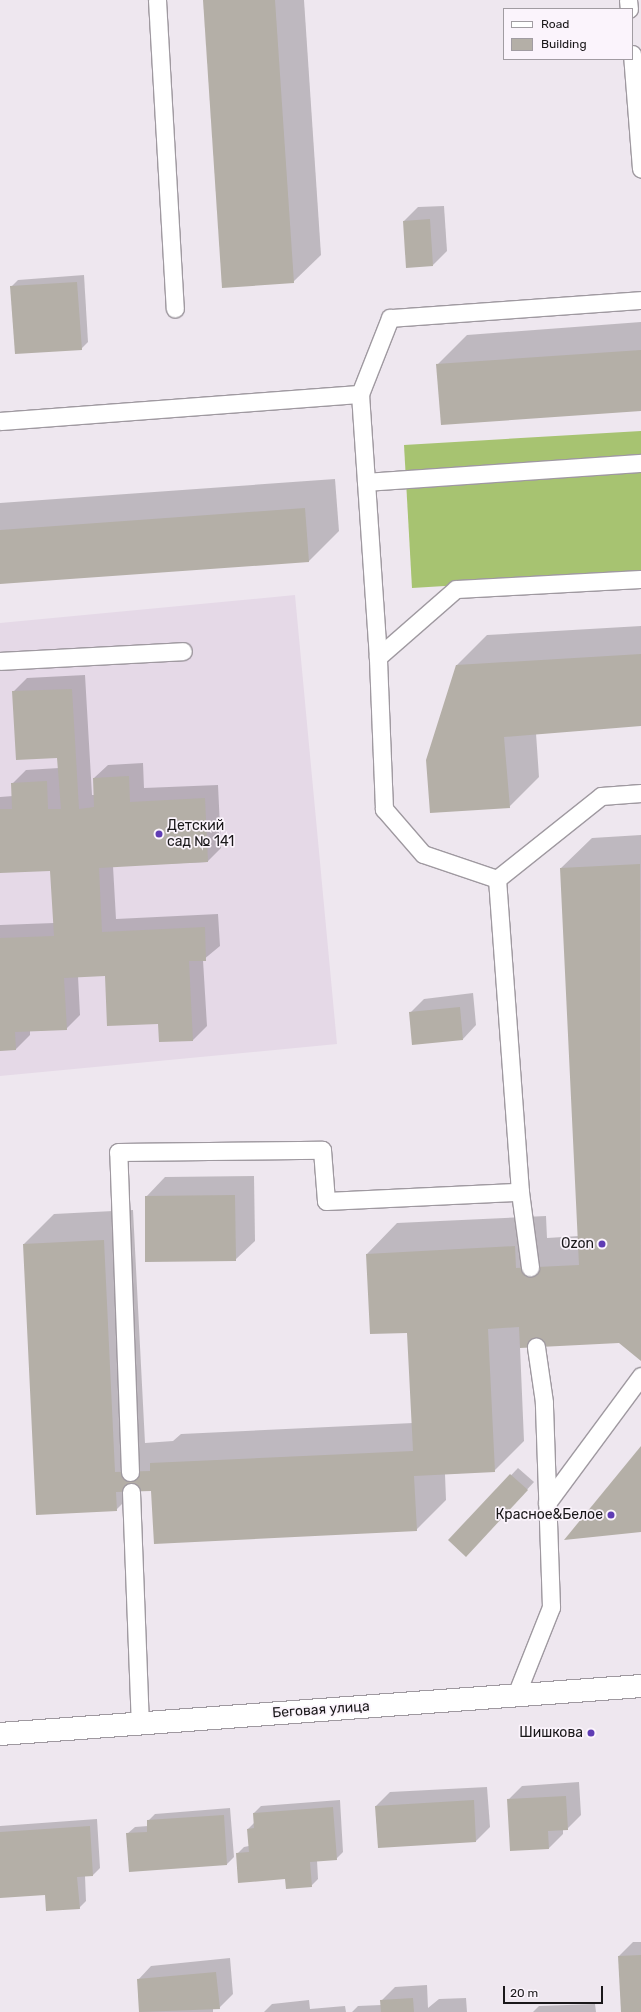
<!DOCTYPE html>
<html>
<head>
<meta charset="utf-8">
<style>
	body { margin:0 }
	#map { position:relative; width:641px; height:2012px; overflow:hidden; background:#eee7ef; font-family:Rubik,sans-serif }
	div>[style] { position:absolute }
	.built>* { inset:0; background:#e5d9e7 }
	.forest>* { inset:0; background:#a7c371 }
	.shadow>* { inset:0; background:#0003 }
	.building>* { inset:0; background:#b4afa7 }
	.roads { filter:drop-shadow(1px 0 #9f99a0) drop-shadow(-1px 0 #9f99a0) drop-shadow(0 1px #9f99a0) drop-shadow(0 -1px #9f99a0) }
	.service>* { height:17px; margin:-8.5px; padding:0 8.5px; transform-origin:8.5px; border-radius:8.5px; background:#fff }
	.tertiary>* { height:22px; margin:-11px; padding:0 11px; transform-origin:11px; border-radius:11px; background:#fff }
	.dots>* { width:11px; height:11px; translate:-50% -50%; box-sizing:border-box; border:2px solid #fbf4fc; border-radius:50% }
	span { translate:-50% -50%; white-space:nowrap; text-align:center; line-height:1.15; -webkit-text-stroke:3.5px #fbf4fc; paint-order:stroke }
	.poi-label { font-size:14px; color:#1a181a }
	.left { translate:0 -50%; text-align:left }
	.right { translate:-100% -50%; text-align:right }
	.street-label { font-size:14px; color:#1a181a }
	.legend { position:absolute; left:503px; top:8px; width:130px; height:52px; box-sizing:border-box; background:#fbf4fc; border:1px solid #a19ca2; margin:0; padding:5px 7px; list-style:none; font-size:12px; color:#1a181a }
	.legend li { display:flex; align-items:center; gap:8px; height:20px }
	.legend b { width:20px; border:1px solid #a19ca2 }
	.scale { position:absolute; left:503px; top:1986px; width:100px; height:18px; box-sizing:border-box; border:2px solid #1a181a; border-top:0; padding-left:5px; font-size:12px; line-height:14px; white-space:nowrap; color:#1a181a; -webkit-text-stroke:3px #fbf4fc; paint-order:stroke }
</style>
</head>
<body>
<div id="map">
	<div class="built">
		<div style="clip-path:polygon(295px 595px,337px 1044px,0 1076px,0 623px)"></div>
	</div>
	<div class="forest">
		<div style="clip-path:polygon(641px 431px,641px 574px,412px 588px,404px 445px)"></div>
	</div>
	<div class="shadow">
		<div style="clip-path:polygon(204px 0,304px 0,321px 255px,293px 282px)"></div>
		<div style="clip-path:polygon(444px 206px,447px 251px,433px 265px,404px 221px,418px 207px)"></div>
		<div style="clip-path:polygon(84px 275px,88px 342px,81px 349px,11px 287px,18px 280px)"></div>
		<div style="clip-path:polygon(641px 322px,641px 410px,437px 365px,467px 335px)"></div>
		<div style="clip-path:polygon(335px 479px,339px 531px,309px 561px,0 583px,0 503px)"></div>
		<div style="clip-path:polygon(641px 626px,641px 725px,536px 733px,539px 777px,509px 807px,457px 665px,487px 635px)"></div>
		<div style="clip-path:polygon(85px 675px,92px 795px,95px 795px,94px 778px,108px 765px,143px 763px,144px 788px,218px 785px,221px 848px,207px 862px,113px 866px,116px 919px,218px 914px,220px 946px,203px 960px,207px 1026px,193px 1040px,159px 1023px,106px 975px,78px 976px,80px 1015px,66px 1029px,30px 1031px,30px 1035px,16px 1049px,0 1050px,0 925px,54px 923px,51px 870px,0 872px,0 797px,13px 796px,12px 784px,26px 770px,59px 768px,58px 757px,13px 692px,27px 678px)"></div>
		<div style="clip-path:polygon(641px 835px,641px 1359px,619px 1342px,520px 1347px,524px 1441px,494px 1471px,445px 1474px,446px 1500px,416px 1530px,152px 1490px,136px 1490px,116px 1510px,24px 1244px,54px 1214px,133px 1210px,145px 1443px,173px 1441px,181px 1434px,413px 1423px,408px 1333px,367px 1254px,397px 1223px,546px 1216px,547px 1238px,579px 1236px,561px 868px,592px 838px)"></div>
		<div style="clip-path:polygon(473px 993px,476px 1025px,463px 1039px,410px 1013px,424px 999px)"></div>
		<div style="clip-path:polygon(254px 1176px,255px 1241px,235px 1260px,146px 1197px,165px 1177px)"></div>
		<div style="clip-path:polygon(518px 1468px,534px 1482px,473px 1548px,450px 1540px)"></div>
		<div style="clip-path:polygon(579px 1782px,581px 1815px,567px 1829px,563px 1829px,563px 1834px,549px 1848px,511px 1850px,508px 1800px,522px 1786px)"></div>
		<div style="clip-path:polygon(487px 1787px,490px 1827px,476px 1841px,376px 1806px,390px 1792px)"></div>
		<div style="clip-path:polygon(340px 1800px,343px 1852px,336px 1859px,317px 1860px,318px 1879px,311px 1886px,286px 1878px,237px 1854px,244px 1847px,249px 1846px,248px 1829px,254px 1823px,254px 1813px,261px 1806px)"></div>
		<div style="clip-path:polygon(230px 1808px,234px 1857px,227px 1864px,127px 1834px,135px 1827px,148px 1826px,148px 1821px,155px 1814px)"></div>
		<div style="clip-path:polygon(97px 1819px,100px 1868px,93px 1875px,85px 1876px,86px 1901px,79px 1908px,46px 1894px,0 1897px,0 1826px)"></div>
		<div style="clip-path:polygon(633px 1942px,641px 1942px,641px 2012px,622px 2012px,619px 1956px)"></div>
		<div style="clip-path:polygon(230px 1958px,233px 1994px,219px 2008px,213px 2009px,213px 2012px,140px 2012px,138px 1980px,151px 1966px)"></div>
		<div style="clip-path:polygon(427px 1985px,428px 2008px,439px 1999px,466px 1998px,467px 2012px,352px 2012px,358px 2006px,381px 2005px,381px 2001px,395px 1987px)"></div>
		<div style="clip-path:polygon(309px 2000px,310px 2009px,345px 2006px,346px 2012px,264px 2012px,272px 2004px)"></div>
		<div style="clip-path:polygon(595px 2004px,596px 2012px,533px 2012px,539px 2006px)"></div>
	</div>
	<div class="building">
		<div style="clip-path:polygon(203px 0,275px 0,294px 283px,222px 288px)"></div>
		<div style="clip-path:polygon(430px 219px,433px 266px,406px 268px,403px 221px)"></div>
		<div style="clip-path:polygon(77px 282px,82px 350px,15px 354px,10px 286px)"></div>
		<div style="clip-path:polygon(641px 350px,641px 411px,441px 425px,436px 364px)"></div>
		<div style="clip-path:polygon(305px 508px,309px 562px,0 584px,0 530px)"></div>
		<div style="clip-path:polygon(641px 654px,641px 726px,504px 737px,510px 808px,430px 813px,426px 760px,456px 665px)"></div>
		<div style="clip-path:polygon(72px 689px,79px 809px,94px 807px,93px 778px,129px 776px,130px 802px,205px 798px,208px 862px,99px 868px,102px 932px,205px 927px,206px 961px,189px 961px,193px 1041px,159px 1042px,158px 1024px,107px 1026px,105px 976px,64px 978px,67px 1030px,15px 1032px,16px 1050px,0 1051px,0 938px,54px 936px,50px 871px,0 873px,0 809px,12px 809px,11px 783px,47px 781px,48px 809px,61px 809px,57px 758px,16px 760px,12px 691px)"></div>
		<div style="clip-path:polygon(640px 864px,641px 1361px,619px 1343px,520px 1348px,519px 1327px,488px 1329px,495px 1472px,414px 1476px,417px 1531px,154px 1544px,151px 1491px,116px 1492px,117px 1511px,36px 1515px,23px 1244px,104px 1240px,115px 1472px,150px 1471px,150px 1463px,413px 1451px,407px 1333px,370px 1334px,366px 1254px,515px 1246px,516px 1268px,579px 1265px,560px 868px)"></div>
		<div style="clip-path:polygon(460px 1007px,463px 1040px,412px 1045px,409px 1012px)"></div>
		<div style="clip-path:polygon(235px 1195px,236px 1261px,145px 1262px,145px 1196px)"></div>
		<div style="clip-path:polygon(641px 1446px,641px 1532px,564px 1540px)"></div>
		<div style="clip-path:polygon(510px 1474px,528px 1490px,466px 1557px,448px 1540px)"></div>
		<div style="clip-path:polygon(566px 1796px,568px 1830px,548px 1831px,549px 1849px,510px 1851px,507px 1799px)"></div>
		<div style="clip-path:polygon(474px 1800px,476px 1842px,378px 1848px,375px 1806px)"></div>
		<div style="clip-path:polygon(333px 1807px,337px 1860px,310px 1862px,312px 1887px,286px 1889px,285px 1879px,238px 1883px,236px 1853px,249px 1852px,247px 1829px,254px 1828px,253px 1813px)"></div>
		<div style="clip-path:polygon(224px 1815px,227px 1865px,129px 1872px,126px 1833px,147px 1832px,147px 1820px)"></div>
		<div style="clip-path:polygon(90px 1826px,93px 1876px,77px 1877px,80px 1909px,46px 1911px,45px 1895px,0 1898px,0 1832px)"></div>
		<div style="clip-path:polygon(641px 1955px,641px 2012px,621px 2012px,618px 1956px)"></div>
		<div style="clip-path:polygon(216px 1972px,220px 2009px,139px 2012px,137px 1979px)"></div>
		<div style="clip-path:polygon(413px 1998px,414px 2012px,381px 2012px,380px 2000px)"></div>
	</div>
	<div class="roads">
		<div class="service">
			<div style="left:157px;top:0;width:309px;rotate:86.7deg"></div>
			<div style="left:628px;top:0;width:9px;rotate:84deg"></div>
			<div style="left:632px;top:54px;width:115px;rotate:85.5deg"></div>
			<div style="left:360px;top:394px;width:82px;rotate:-68.5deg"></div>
			<div style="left:390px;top:318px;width:252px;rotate:-4.1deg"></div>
			<div style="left:0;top:421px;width:361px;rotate:-4.3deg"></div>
			<div style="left:360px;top:394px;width:264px;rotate:86.1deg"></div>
			<div style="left:366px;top:482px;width:276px;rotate:-4deg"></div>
			<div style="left:0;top:661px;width:183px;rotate:-3.1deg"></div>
			<div style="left:497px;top:879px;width:78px;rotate:-161.3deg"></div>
			<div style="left:423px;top:854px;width:60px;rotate:-130.9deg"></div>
			<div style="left:384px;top:809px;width:152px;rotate:-92.3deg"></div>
			<div style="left:378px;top:657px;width:103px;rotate:-41.1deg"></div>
			<div style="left:456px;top:589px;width:185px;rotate:-3.1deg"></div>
			<div style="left:520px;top:1192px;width:76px;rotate:82.4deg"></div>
			<div style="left:130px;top:1472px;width:320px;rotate:-92.1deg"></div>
			<div style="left:118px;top:1152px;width:204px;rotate:-0.6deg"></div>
			<div style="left:322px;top:1150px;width:51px;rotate:85.5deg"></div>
			<div style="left:326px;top:1201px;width:194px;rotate:-2.7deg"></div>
			<div style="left:520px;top:1192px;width:314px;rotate:-94.2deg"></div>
			<div style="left:497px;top:879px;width:133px;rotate:-38.6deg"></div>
			<div style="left:601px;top:796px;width:40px;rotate:-4.3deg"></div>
			<div style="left:131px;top:1492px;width:231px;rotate:87.8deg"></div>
			<div style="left:547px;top:1503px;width:158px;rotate:-53.5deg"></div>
			<div style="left:516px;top:1695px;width:95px;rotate:-68.3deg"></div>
			<div style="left:551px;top:1607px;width:205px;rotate:-92deg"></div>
			<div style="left:544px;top:1402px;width:56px;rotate:-98.3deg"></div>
		</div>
		<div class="tertiary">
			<div style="left:0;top:1734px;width:643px;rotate:-4.28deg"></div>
		</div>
	</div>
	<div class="dots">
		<div style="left:159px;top:834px;background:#5f3cb4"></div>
		<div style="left:602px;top:1244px;background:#5f3cb4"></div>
		<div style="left:611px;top:1515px;background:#5f3cb4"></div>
		<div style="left:591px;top:1733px;background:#5f3cb4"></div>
	</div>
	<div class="poi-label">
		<span class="left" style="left:167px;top:834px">Детский<br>сад № 141</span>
		<span class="right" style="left:594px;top:1244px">Ozon</span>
		<span class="right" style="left:603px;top:1515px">Красное&amp;Белое</span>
		<span class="right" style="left:583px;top:1733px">Шишкова</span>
	</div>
	<div class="street-label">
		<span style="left:321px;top:1710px;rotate:-4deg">Беговая улица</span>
	</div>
	<ul class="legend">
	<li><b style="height:5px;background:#fff"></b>Road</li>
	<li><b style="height:11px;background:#b4afa7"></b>Building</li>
	</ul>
	<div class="scale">20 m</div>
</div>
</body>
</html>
